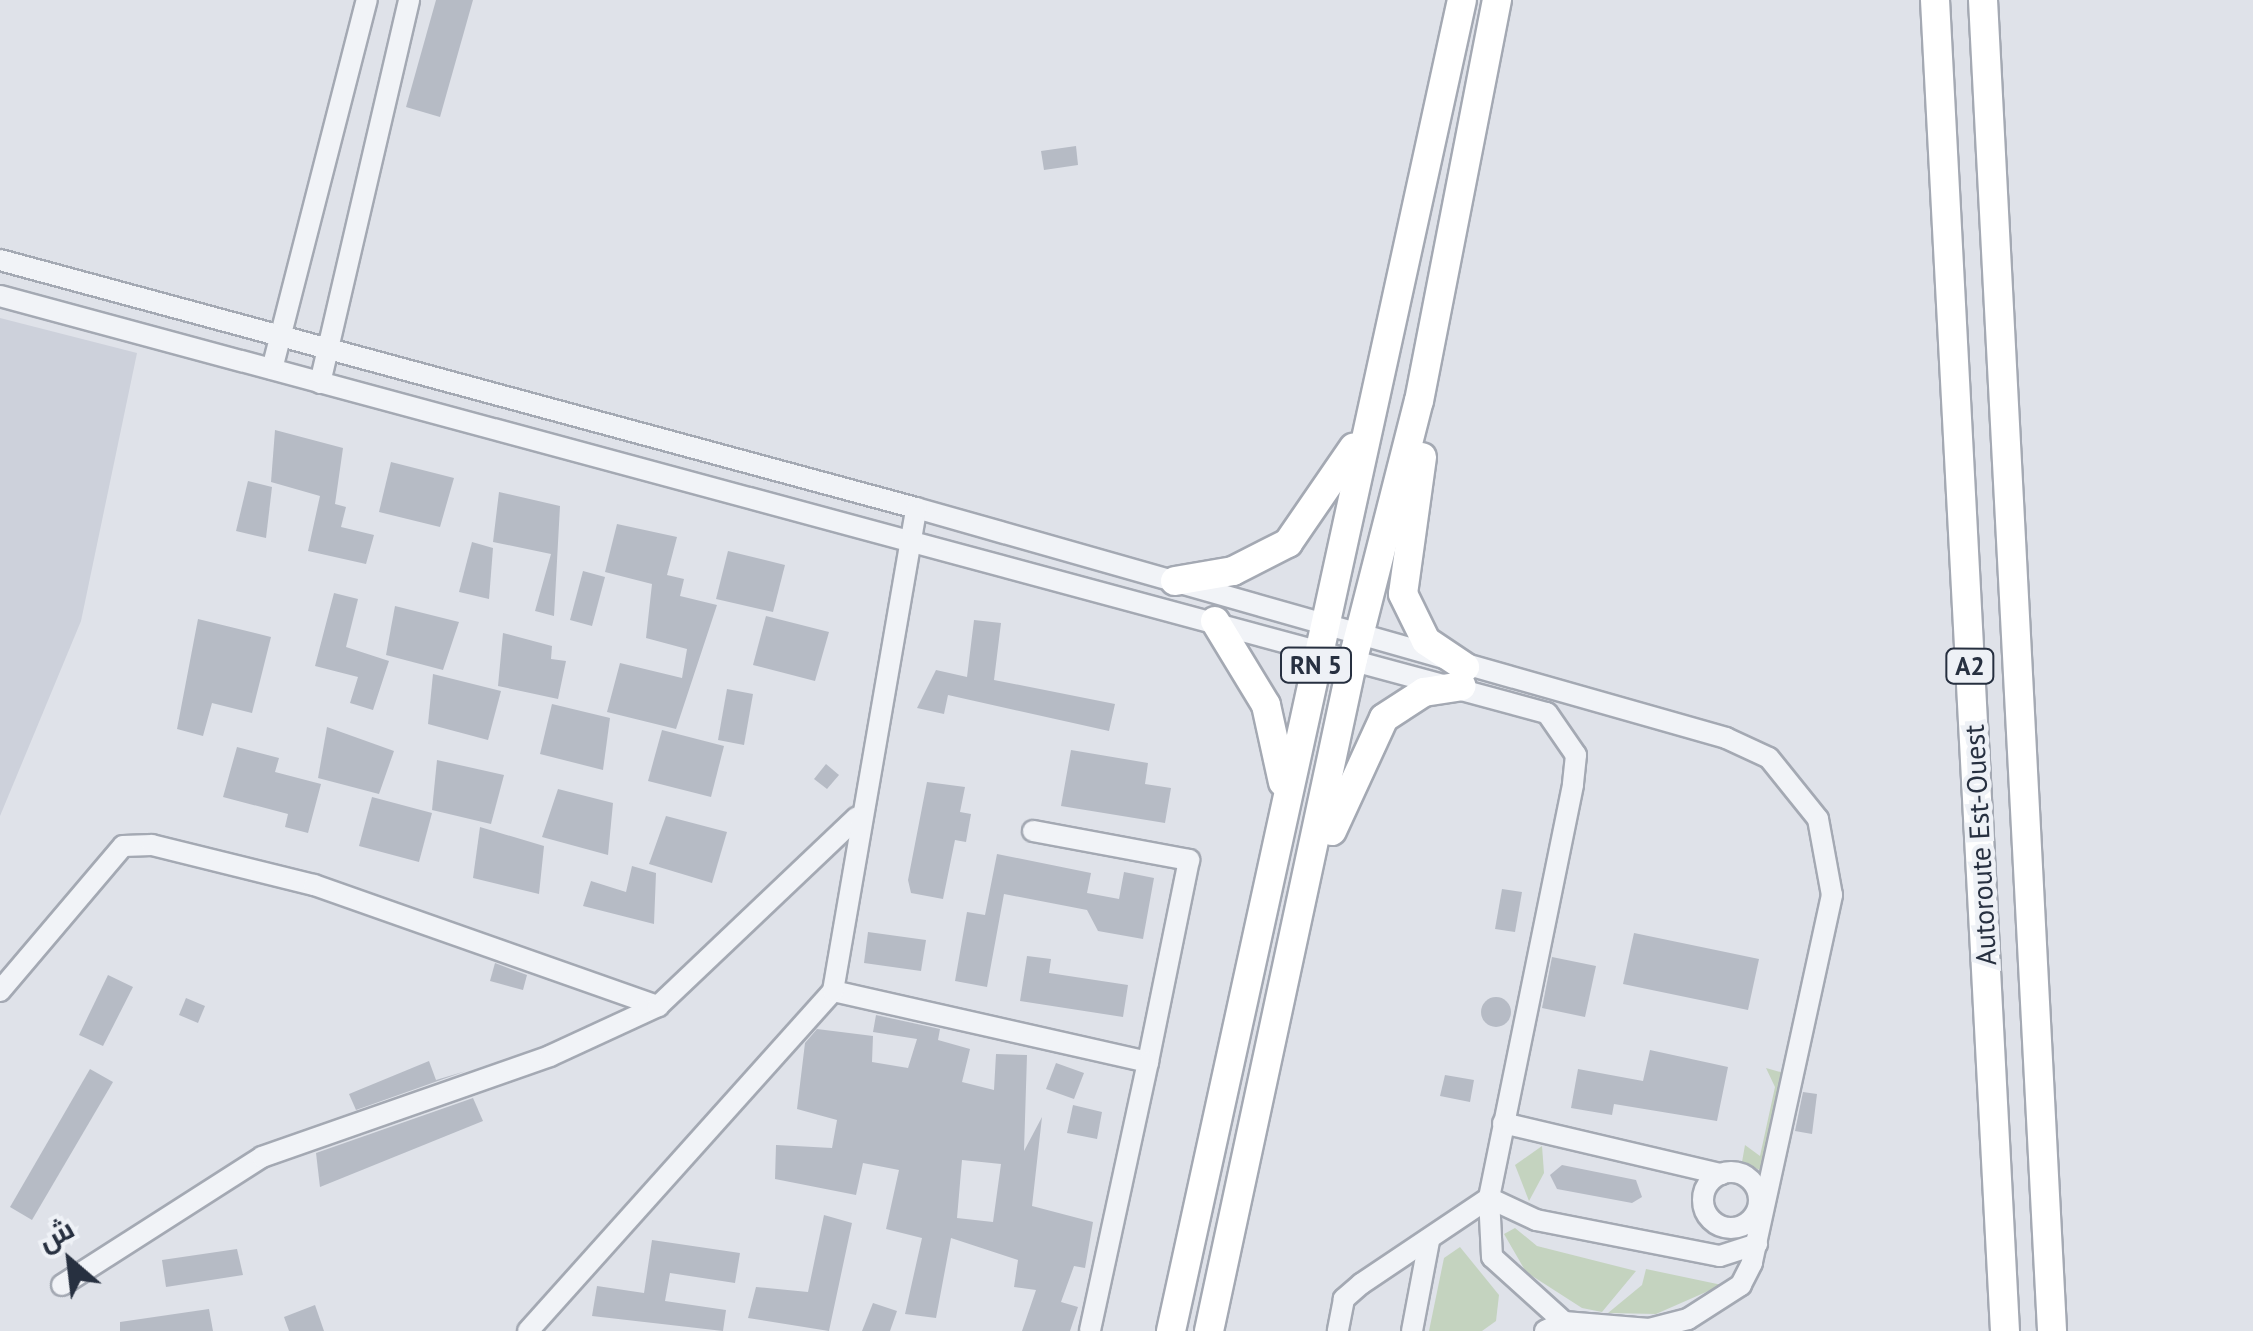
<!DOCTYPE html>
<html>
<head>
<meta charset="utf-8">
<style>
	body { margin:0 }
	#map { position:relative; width:2253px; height:1331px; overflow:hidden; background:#dfe2e9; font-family:"PT Sans",Cairo,sans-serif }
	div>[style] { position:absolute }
	.built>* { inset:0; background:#cdd1db }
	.green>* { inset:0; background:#c4d3bf }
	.building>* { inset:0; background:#b6bbc5 }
	.round { border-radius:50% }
	.roads { filter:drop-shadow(2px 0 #a4a9b3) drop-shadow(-2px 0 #a4a9b3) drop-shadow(0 2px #a4a9b3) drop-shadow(0 -2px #a4a9b3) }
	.minor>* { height:20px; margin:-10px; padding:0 10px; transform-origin:10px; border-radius:10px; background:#f1f3f7 }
	.minor>.ring { margin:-10px; padding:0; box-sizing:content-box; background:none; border:20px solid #f1f3f7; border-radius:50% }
	.highway>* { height:28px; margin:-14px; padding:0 14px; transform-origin:14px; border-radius:14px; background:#fff }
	span { translate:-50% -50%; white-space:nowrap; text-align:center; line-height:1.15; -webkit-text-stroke:9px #eef1f6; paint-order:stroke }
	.shield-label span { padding:2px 8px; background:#eef1f6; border:2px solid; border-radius:8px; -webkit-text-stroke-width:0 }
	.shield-label { font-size:25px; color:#273040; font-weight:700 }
	.street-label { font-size:28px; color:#273040 }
	.north { position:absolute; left:20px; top:1211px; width:100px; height:100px; -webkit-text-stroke:8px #eef1f6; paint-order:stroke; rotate:332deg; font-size:28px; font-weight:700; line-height:40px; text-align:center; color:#273040 }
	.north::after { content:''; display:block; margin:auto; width:35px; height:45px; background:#273040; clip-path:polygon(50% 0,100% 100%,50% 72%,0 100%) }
</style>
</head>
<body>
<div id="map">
	<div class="built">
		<div style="clip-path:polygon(0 318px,137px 353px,81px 621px,0 816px)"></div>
	</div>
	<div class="green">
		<div style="clip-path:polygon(1766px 1068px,1784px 1073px,1762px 1171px,1742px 1162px,1745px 1145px,1760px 1156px,1775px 1087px)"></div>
		<div style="clip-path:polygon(1542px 1146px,1544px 1173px,1529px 1201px,1515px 1165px)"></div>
		<div style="clip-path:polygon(1515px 1228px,1537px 1246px,1636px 1271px,1602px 1312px,1582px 1308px,1526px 1272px,1504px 1234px)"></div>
		<div style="clip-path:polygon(1460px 1247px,1499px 1295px,1496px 1321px,1482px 1331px,1429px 1331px,1444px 1258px)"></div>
		<div style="clip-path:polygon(1646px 1269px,1722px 1285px,1656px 1314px,1608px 1313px,1642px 1285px)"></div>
	</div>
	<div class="building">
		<div style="clip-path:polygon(436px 0,473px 0,440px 117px,406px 107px)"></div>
		<div style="clip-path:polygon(1076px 146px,1078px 165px,1044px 170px,1041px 151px)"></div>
		<div style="clip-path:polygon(275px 430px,343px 448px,335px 504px,346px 507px,341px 527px,374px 535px,366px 564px,308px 551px,320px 496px,271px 482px)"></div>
		<div style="clip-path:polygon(391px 462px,454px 478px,440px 527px,379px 512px)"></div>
		<div style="clip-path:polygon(248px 481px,272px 487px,266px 538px,236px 531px)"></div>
		<div style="clip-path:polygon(499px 492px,560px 506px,554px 616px,535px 611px,551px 554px,493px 542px)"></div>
		<div style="clip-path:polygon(617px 524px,677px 537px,667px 575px,684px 579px,680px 596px,717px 605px,676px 729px,607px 712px,620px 663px,682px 678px,687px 649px,646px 638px,652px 584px,605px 572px)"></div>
		<div style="clip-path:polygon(472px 542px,493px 548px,489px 599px,459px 592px)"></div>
		<div style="clip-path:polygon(728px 551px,785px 565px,773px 612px,716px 599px)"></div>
		<div style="clip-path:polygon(583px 571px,605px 577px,592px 626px,570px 620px)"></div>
		<div style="clip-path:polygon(334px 593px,358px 599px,346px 647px,389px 661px,373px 710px,350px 703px,358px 677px,315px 666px)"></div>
		<div style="clip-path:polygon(395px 606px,459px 622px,443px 670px,386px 655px)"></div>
		<div style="clip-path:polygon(766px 616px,829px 632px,815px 681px,753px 665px)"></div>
		<div style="clip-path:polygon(198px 619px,271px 637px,252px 713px,212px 703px,203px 736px,177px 729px)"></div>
		<div style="clip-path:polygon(974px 620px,1001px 623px,994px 680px,1115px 704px,1109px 731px,948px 695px,944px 714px,917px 708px,936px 670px,967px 677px)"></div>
		<div style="clip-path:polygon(503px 633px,552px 646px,551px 659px,566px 661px,558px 699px,498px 686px)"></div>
		<div style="clip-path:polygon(433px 674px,501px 691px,488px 740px,428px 724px)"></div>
		<div style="clip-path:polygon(727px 689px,753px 694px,744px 745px,718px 740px)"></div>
		<div style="clip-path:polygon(552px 704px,610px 718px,603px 770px,540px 754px)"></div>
		<div style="clip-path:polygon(327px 727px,394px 751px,379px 794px,318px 778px)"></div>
		<div style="clip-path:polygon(662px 730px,724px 746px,711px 797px,648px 781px)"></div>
		<div style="clip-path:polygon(237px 747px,279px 758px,275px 772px,321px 784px,308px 833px,285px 827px,288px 814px,223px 797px)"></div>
		<div style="clip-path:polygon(1071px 750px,1148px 763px,1145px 784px,1171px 788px,1165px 823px,1061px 806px)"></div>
		<div style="clip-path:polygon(437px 760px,504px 775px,491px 824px,432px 810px)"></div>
		<div style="clip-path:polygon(826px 764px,839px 775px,827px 789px,814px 779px)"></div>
		<div style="clip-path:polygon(927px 782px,965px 787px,960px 812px,971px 814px,966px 842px,955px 840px,943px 899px,911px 893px,908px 880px)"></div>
		<div style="clip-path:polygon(558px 789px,613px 803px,608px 855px,542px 837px)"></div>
		<div style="clip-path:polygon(372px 797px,432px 813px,419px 862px,359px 846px)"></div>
		<div style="clip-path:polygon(666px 816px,727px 832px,712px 883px,649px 864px)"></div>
		<div style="clip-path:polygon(480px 827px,544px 846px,539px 894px,473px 878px)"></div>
		<div style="clip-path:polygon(997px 854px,1091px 873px,1087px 893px,1119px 899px,1124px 872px,1154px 878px,1143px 939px,1098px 931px,1087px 910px,1004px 894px,987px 987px,955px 981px,967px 912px,985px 915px)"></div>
		<div style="clip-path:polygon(632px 866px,656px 873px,654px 924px,583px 906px,591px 881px,626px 892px)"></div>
		<div style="clip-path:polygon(1502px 889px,1522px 892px,1515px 932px,1495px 929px)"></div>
		<div style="clip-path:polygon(868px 932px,926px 940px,921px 971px,864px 963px)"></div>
		<div style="clip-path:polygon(1634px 933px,1759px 959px,1748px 1010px,1623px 984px)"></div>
		<div style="clip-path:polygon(1027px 956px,1051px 959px,1049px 973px,1128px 985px,1123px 1017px,1020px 1001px)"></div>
		<div style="clip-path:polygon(1552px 957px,1596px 966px,1585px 1017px,1542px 1008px)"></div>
		<div style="clip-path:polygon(495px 963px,527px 975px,523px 990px,490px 981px)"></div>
		<div style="clip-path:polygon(108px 975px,133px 987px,103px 1046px,79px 1035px)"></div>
		<div class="round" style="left:1481px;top:997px;width:30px;height:30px"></div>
		<div style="clip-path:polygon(186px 998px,205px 1006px,198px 1023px,179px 1015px)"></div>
		<div style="clip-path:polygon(evenodd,876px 1015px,940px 1029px,938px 1040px,970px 1049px,962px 1082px,994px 1090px,996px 1054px,1027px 1055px,1024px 1151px,1042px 1117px,1032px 1206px,1093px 1222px,1085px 1268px,1074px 1266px,1061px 1302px,1078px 1307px,1070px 1331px,1022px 1331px,1036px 1290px,1014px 1287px,1018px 1260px,951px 1238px,936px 1318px,905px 1314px,922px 1238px,886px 1229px,899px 1170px,863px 1163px,856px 1195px,775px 1179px,776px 1145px,832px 1148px,837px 1120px,797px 1109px,805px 1043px,817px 1029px,873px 1036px,872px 1062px,908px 1068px,917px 1039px,873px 1032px,876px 1015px,962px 1160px,1001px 1164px,993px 1222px,957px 1218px,962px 1160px)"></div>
		<div style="clip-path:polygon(1650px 1050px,1728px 1067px,1717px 1121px,1614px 1104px,1612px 1115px,1571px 1108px,1578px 1069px,1643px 1081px)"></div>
		<div style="clip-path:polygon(429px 1061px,436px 1080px,466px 1071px,356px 1110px,349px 1094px)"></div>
		<div style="clip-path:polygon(1056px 1063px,1084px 1073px,1074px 1099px,1046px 1089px)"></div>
		<div style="clip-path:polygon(90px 1069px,113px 1082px,32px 1220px,10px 1207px)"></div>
		<div style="clip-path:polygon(1445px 1075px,1474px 1080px,1470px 1102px,1440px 1096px)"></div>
		<div style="clip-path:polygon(1803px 1092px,1817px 1094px,1812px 1134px,1795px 1131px)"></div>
		<div style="clip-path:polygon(473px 1098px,483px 1121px,320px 1187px,316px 1153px)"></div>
		<div style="clip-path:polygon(1073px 1105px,1102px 1112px,1097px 1139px,1067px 1133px)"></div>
		<div style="clip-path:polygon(1562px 1165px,1636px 1180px,1642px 1197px,1632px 1203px,1557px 1189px,1550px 1175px)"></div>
		<div style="clip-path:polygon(824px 1215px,852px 1223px,829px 1331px,748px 1318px,756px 1287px,808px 1292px)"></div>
		<div style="clip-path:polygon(652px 1240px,740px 1253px,735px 1283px,670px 1273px,665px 1301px,726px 1310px,723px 1331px,592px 1316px,597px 1286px,644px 1293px)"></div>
		<div style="clip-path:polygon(237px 1249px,243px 1275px,166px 1287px,162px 1260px)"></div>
		<div style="clip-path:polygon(873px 1303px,897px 1311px,890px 1331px,862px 1331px)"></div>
		<div style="clip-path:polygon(315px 1305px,324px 1331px,289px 1331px,284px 1317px)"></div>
		<div style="clip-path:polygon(209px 1309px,213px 1331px,120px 1331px,120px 1322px)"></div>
	</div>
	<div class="roads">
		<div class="minor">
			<div style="left:0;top:260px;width:949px;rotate:15.15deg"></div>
			<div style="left:916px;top:508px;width:842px;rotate:15.85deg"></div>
			<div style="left:1726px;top:738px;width:47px;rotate:24.9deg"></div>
			<div style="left:1769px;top:758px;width:78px;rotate:51.2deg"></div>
			<div style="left:1818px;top:819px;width:77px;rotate:79.6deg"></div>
			<div style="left:1832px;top:895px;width:377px;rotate:102.3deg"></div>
			<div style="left:1752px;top:1263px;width:25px;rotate:117deg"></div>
			<div style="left:1741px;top:1285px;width:63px;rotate:147.3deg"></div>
			<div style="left:1688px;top:1319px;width:40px;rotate:165.6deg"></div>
			<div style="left:1649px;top:1329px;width:85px;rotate:-175.3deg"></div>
			<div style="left:1564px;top:1322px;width:21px;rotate:155deg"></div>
			<div style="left:0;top:296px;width:1602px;rotate:15.09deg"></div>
			<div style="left:1547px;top:713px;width:51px;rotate:55.4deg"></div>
			<div style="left:1576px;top:755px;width:30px;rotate:96deg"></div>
			<div style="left:1573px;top:785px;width:421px;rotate:101.5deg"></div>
			<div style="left:1489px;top:1198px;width:154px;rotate:146.1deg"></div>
			<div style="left:1361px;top:1284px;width:23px;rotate:139deg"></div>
			<div style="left:1344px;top:1299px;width:33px;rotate:101deg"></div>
			<div style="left:272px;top:369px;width:381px;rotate:-75.6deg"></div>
			<div style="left:320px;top:383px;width:393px;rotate:-76.9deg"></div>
			<div style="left:1033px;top:831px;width:159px;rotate:10.5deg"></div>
			<div style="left:1189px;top:860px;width:206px;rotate:101.5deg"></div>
			<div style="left:0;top:991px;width:190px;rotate:-49.7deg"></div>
			<div style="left:123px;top:846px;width:29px;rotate:-2deg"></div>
			<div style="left:152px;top:845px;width:167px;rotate:13.9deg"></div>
			<div style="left:314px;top:885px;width:365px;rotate:19.4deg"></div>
			<div style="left:833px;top:991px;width:323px;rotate:12.7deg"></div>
			<div style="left:1148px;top:1062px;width:275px;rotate:102.2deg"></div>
			<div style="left:1503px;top:1123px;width:224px;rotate:13.2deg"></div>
			<div class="ring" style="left:1703px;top:1172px;width:36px;height:36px"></div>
			<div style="left:62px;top:1285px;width:237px;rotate:-32.6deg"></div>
			<div style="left:262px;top:1157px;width:305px;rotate:-19.3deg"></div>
			<div style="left:550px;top:1056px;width:119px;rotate:-24.8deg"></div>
			<div style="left:658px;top:1006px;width:274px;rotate:-43.5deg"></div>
			<div style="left:1564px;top:1322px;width:97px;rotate:-137.9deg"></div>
			<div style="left:1492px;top:1257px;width:59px;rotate:-92.9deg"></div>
			<div style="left:1489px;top:1198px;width:52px;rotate:25.1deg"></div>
			<div style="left:1536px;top:1220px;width:187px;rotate:11.1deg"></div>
			<div style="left:1720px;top:1256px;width:39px;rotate:-18deg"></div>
			<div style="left:528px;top:1331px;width:457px;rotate:-48.1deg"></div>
			<div style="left:833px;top:991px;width:490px;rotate:-80.2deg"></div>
			<div style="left:1412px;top:1331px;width:92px;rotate:-79.3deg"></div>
		</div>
		<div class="highway">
			<div style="left:1935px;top:0;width:1333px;rotate:86.99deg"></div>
			<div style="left:1983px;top:0;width:1333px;rotate:87.03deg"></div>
			<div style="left:1422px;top:457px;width:138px;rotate:97.9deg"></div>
			<div style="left:1403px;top:594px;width:52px;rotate:63.9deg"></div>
			<div style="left:1426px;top:641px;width:47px;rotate:33.7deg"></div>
			<div style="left:1175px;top:581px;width:59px;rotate:-9.8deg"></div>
			<div style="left:1233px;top:571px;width:62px;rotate:-27deg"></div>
			<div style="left:1288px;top:543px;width:116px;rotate:-55.5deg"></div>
			<div style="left:1215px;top:621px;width:98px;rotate:58.7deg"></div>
			<div style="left:1266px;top:705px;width:79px;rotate:77.6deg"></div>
			<div style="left:1332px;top:831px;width:124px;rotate:-65.3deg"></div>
			<div style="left:1384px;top:718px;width:48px;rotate:-33deg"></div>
			<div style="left:1424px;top:692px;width:38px;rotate:-9deg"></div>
			<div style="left:1171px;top:1331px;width:1362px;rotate:-77.67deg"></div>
			<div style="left:1209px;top:1331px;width:687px;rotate:-77.91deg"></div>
			<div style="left:1353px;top:659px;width:266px;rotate:-75.7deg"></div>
			<div style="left:1419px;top:401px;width:409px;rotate:-79deg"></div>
		</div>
	</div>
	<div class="shield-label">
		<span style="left:1316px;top:665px">RN 5</span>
		<span style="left:1970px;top:666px">A2</span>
	</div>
	<div class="street-label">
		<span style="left:1980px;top:845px;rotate:-93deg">Autoroute Est-Ouest</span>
	</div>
	<div class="north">ش</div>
</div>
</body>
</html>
